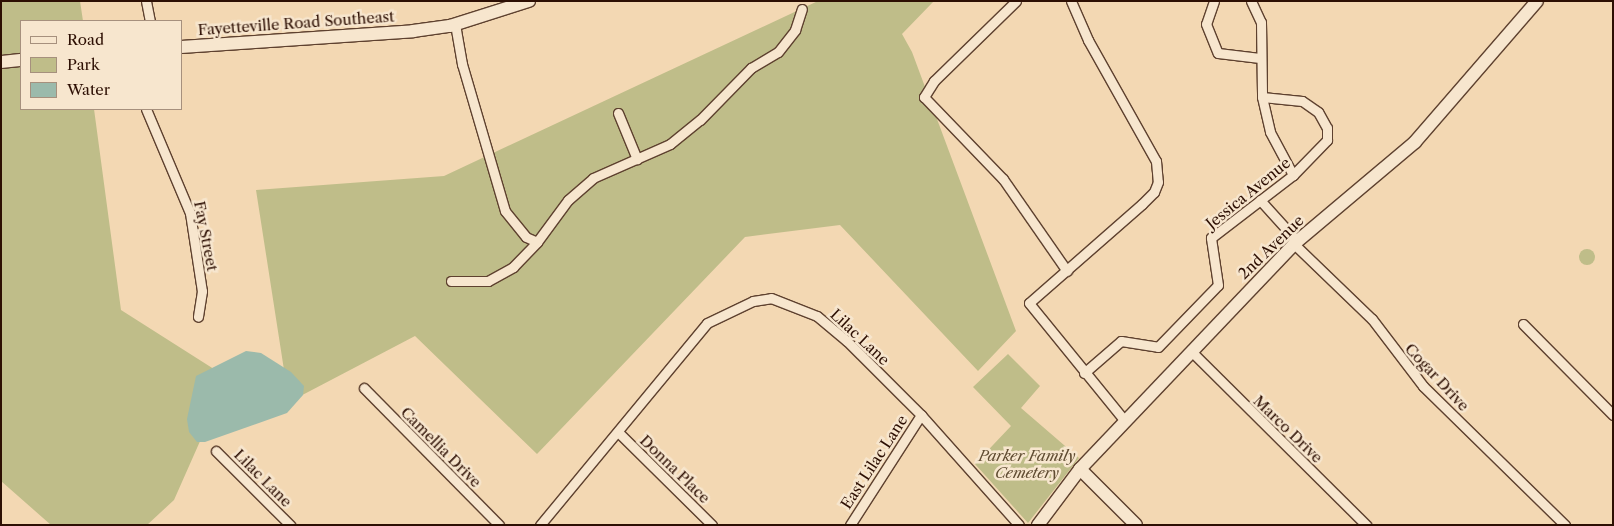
<!DOCTYPE html>
<html>
<head>
<meta charset="utf-8">
<style>
	body { margin:0 }
	#map { position:relative; width:1614px; height:526px; overflow:hidden; background:#f3d8b3; font-family:"Libre Caslon Text",serif }
	div>[style] { position:absolute }
	.green>* { inset:0; background:#bfbd89 }
	.round { border-radius:50% }
	.water>* { inset:0; background:#9bbaab }
	.roads { filter:drop-shadow(1px 0 #5e412f) drop-shadow(-1px 0 #5e412f) drop-shadow(0 1px #5e412f) drop-shadow(0 -1px #5e412f) }
	.street>* { height:9px; margin:-4.5px; padding:0 4.5px; transform-origin:4.5px; border-radius:4.5px; background:#f7e6ce }
	.secondary>* { height:12px; margin:-6px; padding:0 6px; transform-origin:6px; border-radius:6px; background:#f7e6ce }
	span { translate:-50% -50%; white-space:nowrap; text-align:center; line-height:1.15; -webkit-text-stroke:5px #f7e6ce; paint-order:stroke }
	.street-label { font-size:15px; color:#2d0f03 }
	.park-label { font-size:15px; color:#604c32; font-style:italic }
	.frame { position:absolute; inset:0; border:2px solid #2d0f03; pointer-events:none }
	.legend { position:absolute; left:20px; top:20px; width:162px; height:90px; box-sizing:border-box; background:#f7e6ce; border:1px solid #a6907d; margin:0; padding:6px 9px; list-style:none; font-size:15px; color:#2d0f03 }
	.legend li { display:flex; align-items:center; gap:10px; height:25px }
	.legend b { width:25px; border:1px solid #a6907d }
</style>
</head>
<body>
<div id="map">
	<div class="green">
		<div style="clip-path:polygon(1px 1px,80px 1px,83px 21px,21px 21px,21px 109px,94px 109px,121px 310px,228px 378px,174px 500px,147px 525px,51px 525px,1px 481px)"></div>
		<div style="clip-path:polygon(818px 1px,934px 1px,902px 34px,912px 52px,1016px 331px,978px 371px,840px 225px,745px 237px,537px 454px,415px 336px,289px 402px,256px 190px,444px 176px)"></div>
		<div class="round" style="left:1579px;top:249px;width:16px;height:16px"></div>
		<div style="clip-path:polygon(1008px 354px,1040px 386px,1021px 408px,1079px 458px,1028px 523px,975px 464px,1011px 426px,973px 387px)"></div>
	</div>
	<div class="water">
		<div style="clip-path:polygon(246px 351px,261px 353px,291px 372px,304px 386px,303px 395px,287px 413px,205px 442px,197px 442px,189px 432px,187px 419px,196px 376px)"></div>
	</div>
	<div class="roads">
		<div class="street">
			<div style="left:146px;top:1px;width:20px;rotate:79deg"></div>
			<div style="left:1016px;top:1px;width:115px;rotate:135.7deg"></div>
			<div style="left:934px;top:81px;width:19px;rotate:122deg"></div>
			<div style="left:924px;top:97px;width:114px;rotate:46.1deg"></div>
			<div style="left:1003px;top:179px;width:112px;rotate:55.2deg"></div>
			<div style="left:1071px;top:1px;width:43px;rotate:66.4deg"></div>
			<div style="left:1088px;top:40px;width:139px;rotate:60.7deg"></div>
			<div style="left:1156px;top:161px;width:21px;rotate:85deg"></div>
			<div style="left:1158px;top:182px;width:11px;rotate:112deg"></div>
			<div style="left:1154px;top:192px;width:17px;rotate:135deg"></div>
			<div style="left:1142px;top:204px;width:150px;rotate:138.8deg"></div>
			<div style="left:1029px;top:303px;width:152px;rotate:50.9deg"></div>
			<div style="left:1214px;top:1px;width:24px;rotate:109deg"></div>
			<div style="left:1206px;top:24px;width:31px;rotate:68deg"></div>
			<div style="left:1218px;top:53px;width:42px;rotate:6.8deg"></div>
			<div style="left:1251px;top:1px;width:23px;rotate:65deg"></div>
			<div style="left:1261px;top:22px;width:75px;rotate:89.2deg"></div>
			<div style="left:1262px;top:97px;width:36px;rotate:77deg"></div>
			<div style="left:1270px;top:132px;width:49px;rotate:61.9deg"></div>
			<div style="left:455px;top:24px;width:41px;rotate:80.1deg"></div>
			<div style="left:462px;top:64px;width:153px;rotate:73.7deg"></div>
			<div style="left:505px;top:211px;width:33px;rotate:51deg"></div>
			<div style="left:526px;top:237px;width:12px;rotate:24deg"></div>
			<div style="left:146px;top:109px;width:113px;rotate:67.1deg"></div>
			<div style="left:190px;top:213px;width:79px;rotate:81.3deg"></div>
			<div style="left:202px;top:291px;width:26px;rotate:99deg"></div>
			<div style="left:618px;top:113px;width:50px;rotate:67.6deg"></div>
			<div style="left:1260px;top:200px;width:55px;rotate:47.9deg"></div>
			<div style="left:1294px;top:244px;width:108px;rotate:43.9deg"></div>
			<div style="left:1372px;top:319px;width:84px;rotate:52.7deg"></div>
			<div style="left:1423px;top:386px;width:199px;rotate:44.4deg"></div>
			<div style="left:451px;top:281px;width:37px"></div>
			<div style="left:488px;top:281px;width:29px;rotate:-29deg"></div>
			<div style="left:513px;top:267px;width:35px;rotate:-46deg"></div>
			<div style="left:537px;top:242px;width:52px;rotate:-53.6deg"></div>
			<div style="left:568px;top:200px;width:33px;rotate:-41deg"></div>
			<div style="left:593px;top:178px;width:84px;rotate:-23.8deg"></div>
			<div style="left:670px;top:144px;width:38px;rotate:-39deg"></div>
			<div style="left:700px;top:120px;width:73px;rotate:-45.6deg"></div>
			<div style="left:751px;top:68px;width:31px;rotate:-31deg"></div>
			<div style="left:778px;top:52px;width:28px;rotate:-52deg"></div>
			<div style="left:795px;top:30px;width:22px;rotate:-72deg"></div>
			<div style="left:1523px;top:324px;width:128px;rotate:45.3deg"></div>
			<div style="left:1191px;top:351px;width:247px;rotate:44.8deg"></div>
			<div style="left:1084px;top:373px;width:49px;rotate:-40.9deg"></div>
			<div style="left:1121px;top:341px;width:37px;rotate:9deg"></div>
			<div style="left:1158px;top:347px;width:86px;rotate:-45.9deg"></div>
			<div style="left:1218px;top:285px;width:48px;rotate:-98.5deg"></div>
			<div style="left:1211px;top:238px;width:103px;rotate:-37.5deg"></div>
			<div style="left:1293px;top:175px;width:49px;rotate:-45.8deg"></div>
			<div style="left:1327px;top:140px;width:12px;rotate:-90deg"></div>
			<div style="left:1327px;top:128px;width:18px;rotate:-119deg"></div>
			<div style="left:1318px;top:112px;width:19px;rotate:-145deg"></div>
			<div style="left:1302px;top:101px;width:40px;rotate:-174.3deg"></div>
			<div style="left:364px;top:388px;width:192px;rotate:45.4deg"></div>
			<div style="left:619px;top:433px;width:131px;rotate:44.7deg"></div>
			<div style="left:216px;top:451px;width:105px;rotate:45deg"></div>
			<div style="left:540px;top:525px;width:262px;rotate:-50.4deg"></div>
			<div style="left:707px;top:323px;width:51px;rotate:-25.6deg"></div>
			<div style="left:753px;top:301px;width:18px;rotate:-9deg"></div>
			<div style="left:771px;top:298px;width:49px;rotate:21.4deg"></div>
			<div style="left:817px;top:316px;width:39px;rotate:40deg"></div>
			<div style="left:847px;top:341px;width:105px;rotate:45deg"></div>
			<div style="left:921px;top:415px;width:147px;rotate:48.3deg"></div>
			<div style="left:850px;top:525px;width:131px;rotate:-57.2deg"></div>
		</div>
		<div class="secondary">
			<div style="left:181px;top:47px;width:233px;rotate:-3.9deg"></div>
			<div style="left:413px;top:31px;width:37px;rotate:-8deg"></div>
			<div style="left:450px;top:26px;width:83px;rotate:-17.6deg"></div>
			<div style="left:1px;top:62px;width:20px;rotate:-6deg"></div>
			<div style="left:1080px;top:469px;width:79px;rotate:45deg"></div>
			<div style="left:1038px;top:525px;width:70px;rotate:-53.1deg"></div>
			<div style="left:1080px;top:469px;width:311px;rotate:-46.4deg"></div>
			<div style="left:1294px;top:244px;width:158px;rotate:-40.1deg"></div>
			<div style="left:1415px;top:142px;width:186px;rotate:-49.1deg"></div>
		</div>
	</div>
	<div class="street-label">
		<span style="left:296px;top:23px;rotate:-4deg">Fayetteville Road Southeast</span>
		<span style="left:1248px;top:193px;rotate:-39deg">Jessica Avenue</span>
		<span style="left:206px;top:236px;rotate:79deg">Fay Street</span>
		<span style="left:1271px;top:247px;rotate:-44deg">2nd Avenue</span>
		<span style="left:860px;top:337px;rotate:43deg">Lilac Lane</span>
		<span style="left:1437px;top:377px;rotate:47deg">Cogar Drive</span>
		<span style="left:1288px;top:429px;rotate:44deg">Marco Drive</span>
		<span style="left:441px;top:447px;rotate:45deg">Camellia Drive</span>
		<span style="left:874px;top:462px;rotate:-57deg">East Lilac Lane</span>
		<span style="left:675px;top:469px;rotate:44deg">Donna Place</span>
		<span style="left:263px;top:478px;rotate:45deg">Lilac Lane</span>
	</div>
	<div class="park-label">
		<span style="left:1027px;top:464px">Parker Family<br>Cemetery</span>
	</div>
	<div class="frame"></div>
	<ul class="legend">
	<li><b style="height:6px;background:#f7e6ce"></b>Road</li>
	<li><b style="height:14px;background:#bfbd89"></b>Park</li>
	<li><b style="height:14px;background:#9bbaab"></b>Water</li>
	</ul>
</div>
</body>
</html>
